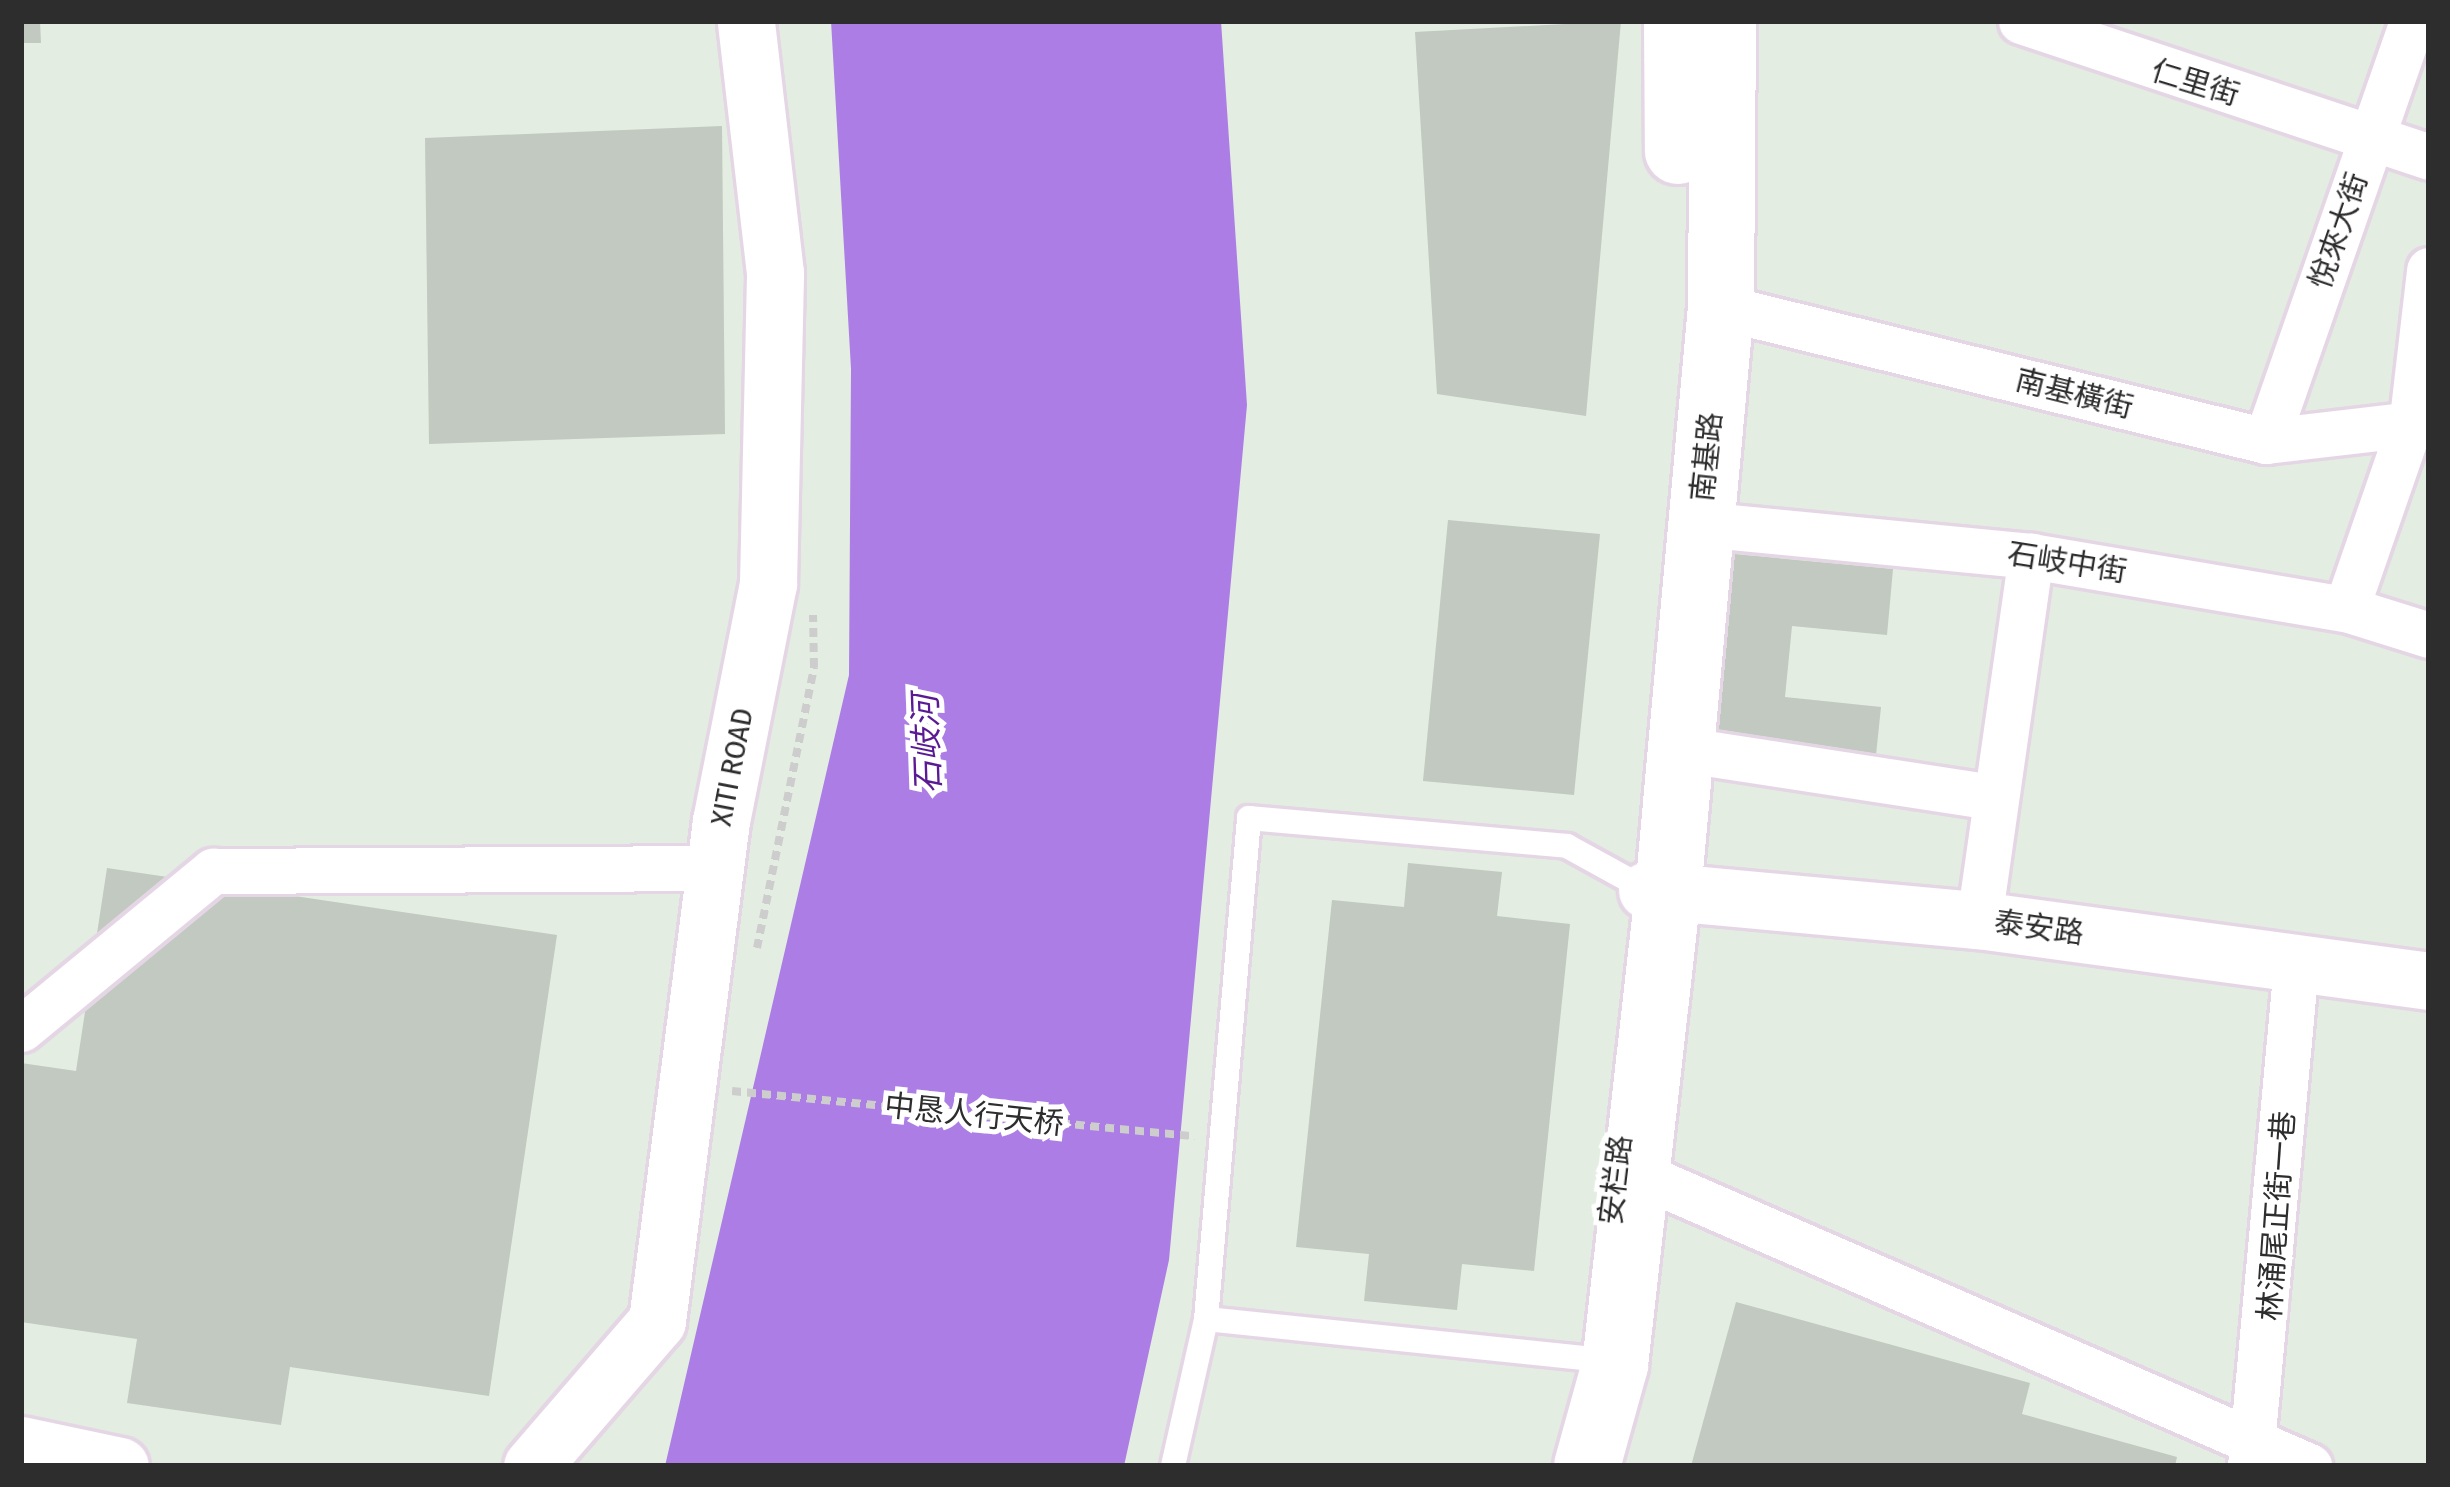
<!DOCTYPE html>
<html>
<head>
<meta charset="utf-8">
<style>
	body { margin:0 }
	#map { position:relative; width:2450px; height:1487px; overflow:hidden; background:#e4ede1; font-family:"Fira Sans Condensed","Noto Sans SC",sans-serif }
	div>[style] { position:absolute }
	.water>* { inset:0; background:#ac7ee5 }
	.building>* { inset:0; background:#c1c9c0 }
	.path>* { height:8px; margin-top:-4px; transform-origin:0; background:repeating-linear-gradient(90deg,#cdcdcd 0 9px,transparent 0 15px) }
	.roads { filter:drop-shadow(3px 0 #e4d6e4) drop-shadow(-3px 0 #e4d6e4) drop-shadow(0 3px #e4d6e4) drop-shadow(0 -3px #e4d6e4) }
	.service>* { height:24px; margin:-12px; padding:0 12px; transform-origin:12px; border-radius:12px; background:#fff }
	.minor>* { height:45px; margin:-22.5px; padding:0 22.5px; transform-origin:22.5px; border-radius:22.5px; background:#fff }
	.tertiary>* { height:57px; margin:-28.5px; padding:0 28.5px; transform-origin:28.5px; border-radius:28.5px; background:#fff }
	.secondary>* { height:66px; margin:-33px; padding:0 33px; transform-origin:33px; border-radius:33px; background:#fff }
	span { translate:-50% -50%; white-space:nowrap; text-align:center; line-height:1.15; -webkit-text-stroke:10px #fff; paint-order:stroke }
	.street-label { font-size:30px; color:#2d2d2d }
	.water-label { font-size:33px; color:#5a1a94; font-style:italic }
	.frame { position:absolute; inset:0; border:24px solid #2d2d2d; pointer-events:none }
</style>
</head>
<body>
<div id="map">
	<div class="water">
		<div style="clip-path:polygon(831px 21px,1221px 21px,1247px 405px,1169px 1260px,1124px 1466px,665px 1466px,849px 675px,851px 369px)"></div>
	</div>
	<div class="building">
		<div style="clip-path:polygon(21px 21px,40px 21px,41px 43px,21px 43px)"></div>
		<div style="clip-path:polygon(1621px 21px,1586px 416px,1437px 394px,1415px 32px)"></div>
		<div style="clip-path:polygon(722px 126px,725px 434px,429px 444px,425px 138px)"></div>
		<div style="clip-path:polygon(1448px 520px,1600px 534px,1574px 795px,1423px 781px)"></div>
		<div style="clip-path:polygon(1734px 554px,1893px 569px,1887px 635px,1792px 626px,1785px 697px,1881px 707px,1876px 755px,1717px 741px)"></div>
		<div style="clip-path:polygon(1408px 863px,1502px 872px,1497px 916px,1570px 924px,1534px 1271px,1462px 1264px,1457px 1310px,1364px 1301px,1369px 1254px,1296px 1247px,1332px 900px,1404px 907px)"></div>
		<div style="clip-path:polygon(107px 868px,557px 935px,489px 1396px,290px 1367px,281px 1425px,127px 1403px,137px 1339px,21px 1322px,21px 1063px,76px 1071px)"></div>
		<div style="clip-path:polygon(1736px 1302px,2030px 1383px,2022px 1414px,2177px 1457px,2175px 1466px,1691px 1466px)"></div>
	</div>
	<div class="path">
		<div style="left:757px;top:948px;width:287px;rotate:-78.5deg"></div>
		<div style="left:814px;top:667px;width:52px;rotate:-91.1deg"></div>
		<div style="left:732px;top:1091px;width:465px;rotate:5.6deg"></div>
	</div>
	<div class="roads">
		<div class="service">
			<div style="left:1206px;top:1319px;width:387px;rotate:5.9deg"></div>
			<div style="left:1173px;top:1466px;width:151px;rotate:-77.3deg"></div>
			<div style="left:1206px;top:1319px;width:503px;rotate:-85.09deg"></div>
			<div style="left:1249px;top:818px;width:319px;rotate:5deg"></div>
			<div style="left:1567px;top:846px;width:91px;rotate:28.8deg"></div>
		</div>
		<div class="minor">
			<div style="left:2021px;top:21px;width:430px;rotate:18.4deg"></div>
			<div style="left:1721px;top:307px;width:561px;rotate:13.81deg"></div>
			<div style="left:2266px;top:441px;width:164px;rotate:-6.6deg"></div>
			<div style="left:2266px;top:441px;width:445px;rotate:-70.8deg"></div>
			<div style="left:1700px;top:524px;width:333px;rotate:5.5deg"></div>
			<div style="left:2031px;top:556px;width:319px;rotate:9.6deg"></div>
			<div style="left:2346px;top:609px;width:87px;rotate:17.4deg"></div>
			<div style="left:2346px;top:609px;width:202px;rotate:-70.9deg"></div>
			<div style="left:2412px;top:418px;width:149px;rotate:-83.4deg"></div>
			<div style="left:1679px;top:749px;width:316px;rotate:8.7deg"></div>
			<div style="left:1979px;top:920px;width:368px;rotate:-81.9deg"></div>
			<div style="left:21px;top:1029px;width:249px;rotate:-39.5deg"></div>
			<div style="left:213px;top:871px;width:502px;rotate:-0.34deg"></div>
			<div style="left:1641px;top:1175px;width:729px;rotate:23.54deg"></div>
			<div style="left:2250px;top:1466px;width:504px;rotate:-84.76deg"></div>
		</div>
		<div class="tertiary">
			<div style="left:1647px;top:890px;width:333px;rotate:5.2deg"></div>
			<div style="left:1979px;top:920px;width:454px;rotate:7.7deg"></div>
			<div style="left:21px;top:1445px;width:101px;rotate:12deg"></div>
			<div style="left:532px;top:1466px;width:191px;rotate:-49.2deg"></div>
			<div style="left:657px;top:1321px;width:504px;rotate:-82.71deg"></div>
			<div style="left:721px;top:821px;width:242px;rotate:-78.8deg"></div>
			<div style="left:768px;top:584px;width:311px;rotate:-88.7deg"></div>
			<div style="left:775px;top:273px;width:254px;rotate:-96.6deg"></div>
		</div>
		<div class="secondary">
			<div style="left:1677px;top:21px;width:130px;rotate:89.6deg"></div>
			<div style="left:1587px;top:1466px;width:105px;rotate:-74.5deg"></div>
			<div style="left:1615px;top:1365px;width:476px;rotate:-83.6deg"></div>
			<div style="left:1668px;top:892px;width:587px;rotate:-84.82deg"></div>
			<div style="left:1721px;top:307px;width:286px;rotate:-89.6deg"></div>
		</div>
	</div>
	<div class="street-label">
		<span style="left:2195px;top:83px;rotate:17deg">仁里街</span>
		<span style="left:2339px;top:231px;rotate:-71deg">悅來大街</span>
		<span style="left:2074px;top:394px;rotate:14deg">南基橫街</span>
		<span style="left:1707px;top:457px;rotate:-84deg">南基路</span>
		<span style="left:2067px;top:563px;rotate:9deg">石岐中街</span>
		<span style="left:732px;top:767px;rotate:-79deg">XITI ROAD</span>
		<span style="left:2039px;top:928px;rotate:8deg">泰安路</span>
		<span style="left:974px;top:1115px;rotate:6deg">中恳人行天桥</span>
		<span style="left:1616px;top:1180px;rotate:-83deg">安栏路</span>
		<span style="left:2277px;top:1216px;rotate:-86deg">林涌尾正街一巷</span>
	</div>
	<div class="water-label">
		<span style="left:928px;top:744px;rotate:-92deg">石岐河</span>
	</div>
	<div class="frame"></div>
</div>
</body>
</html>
